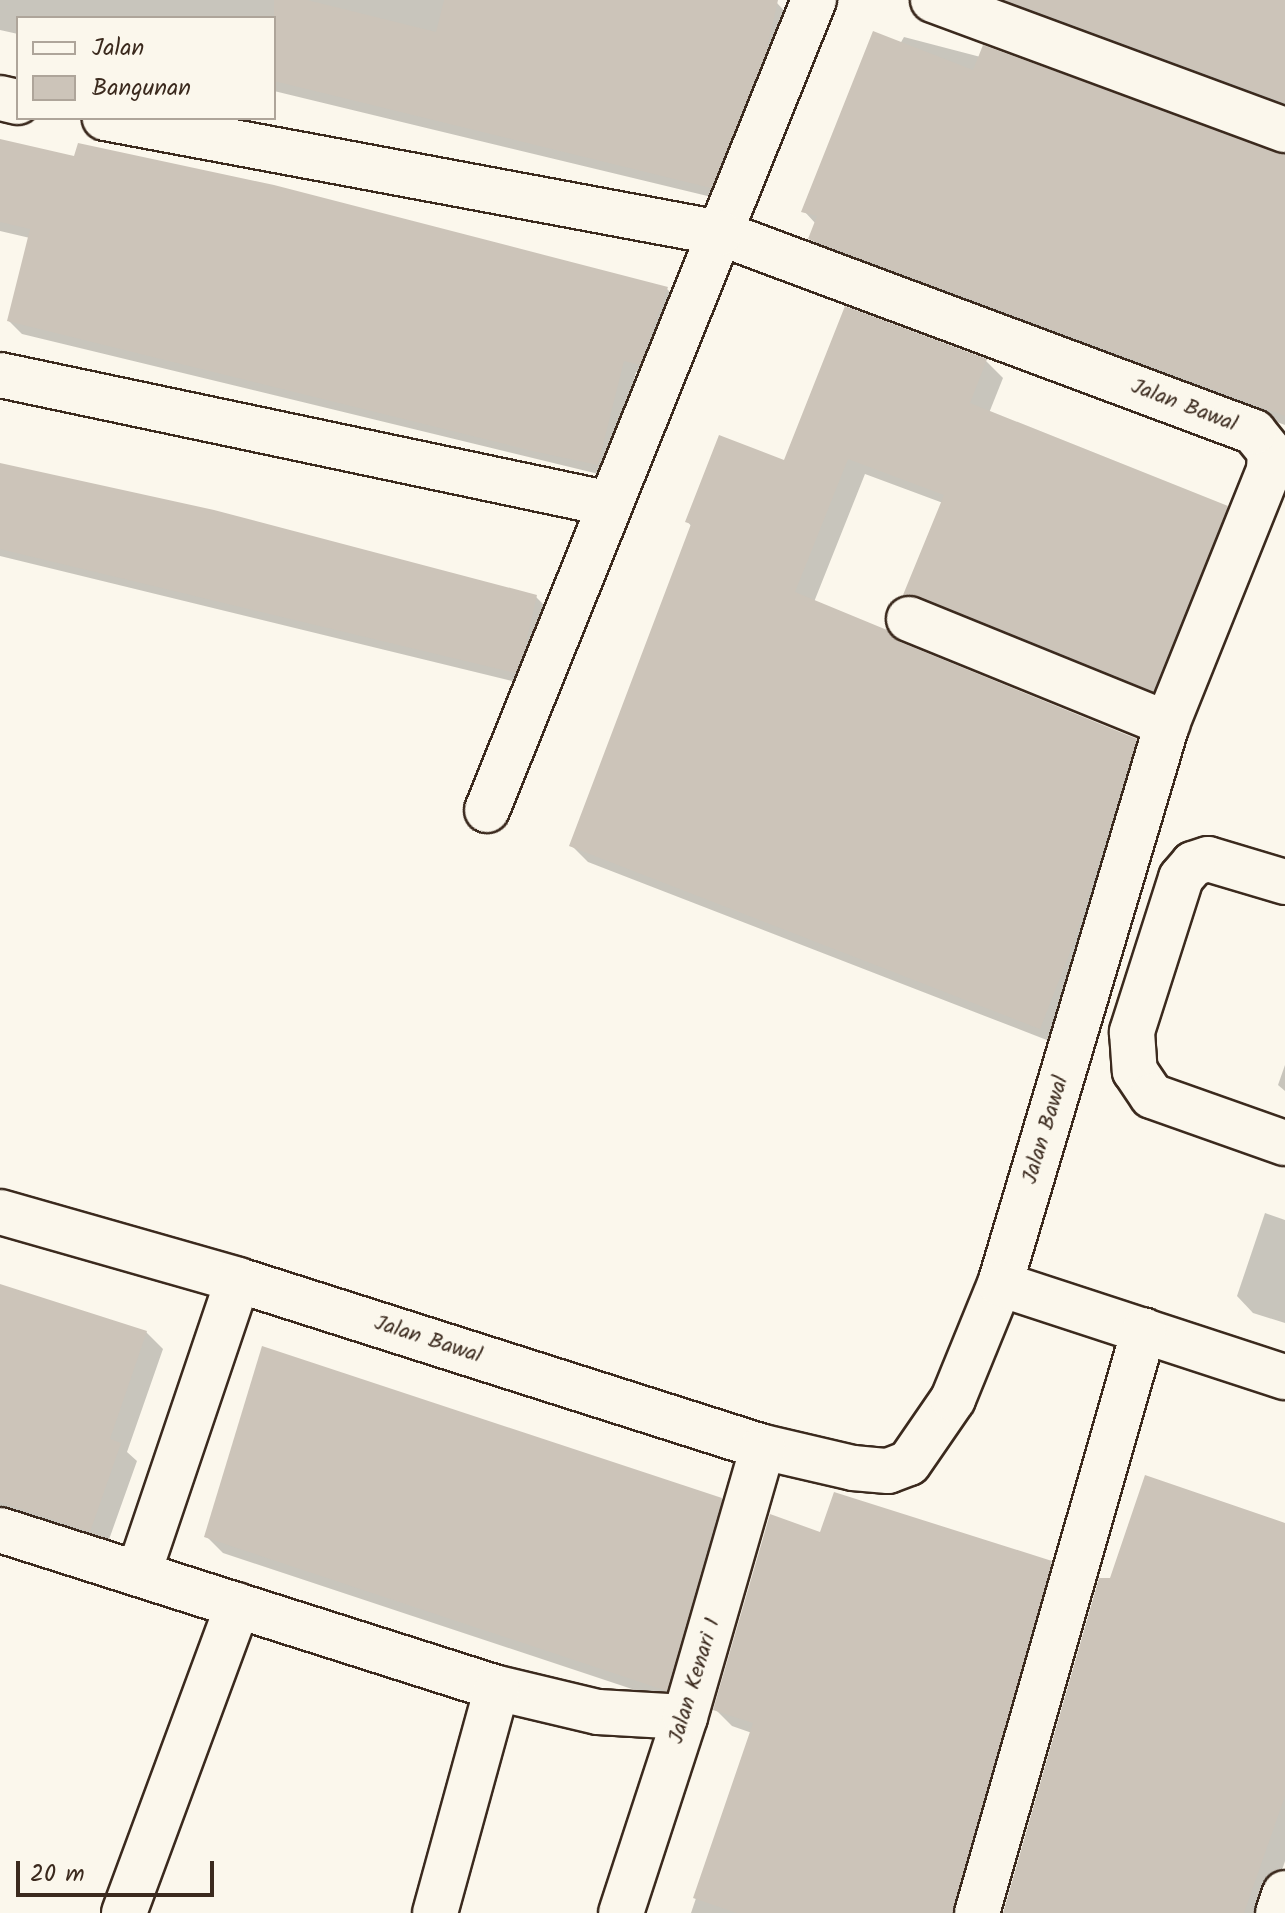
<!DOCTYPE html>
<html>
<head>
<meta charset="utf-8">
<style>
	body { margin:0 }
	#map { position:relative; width:1285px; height:1913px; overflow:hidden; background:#fbf7ec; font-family:Kalam,sans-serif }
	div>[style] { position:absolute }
	.shadow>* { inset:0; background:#0003 }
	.building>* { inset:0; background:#ccc4b9 }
	.roads { filter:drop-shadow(2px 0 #3b2a1e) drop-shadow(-2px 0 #3b2a1e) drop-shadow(0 2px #3b2a1e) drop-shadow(0 -2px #3b2a1e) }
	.minor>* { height:44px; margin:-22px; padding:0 22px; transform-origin:22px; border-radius:22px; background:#fbf7ec }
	span { translate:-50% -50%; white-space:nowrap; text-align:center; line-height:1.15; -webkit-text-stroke:6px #fbf7ec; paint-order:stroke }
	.street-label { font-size:22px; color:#3b2a1e }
	.legend { position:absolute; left:16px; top:16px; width:260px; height:104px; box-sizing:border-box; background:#fbf7ec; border:2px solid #aea59a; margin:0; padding:10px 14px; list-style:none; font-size:24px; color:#3b2a1e }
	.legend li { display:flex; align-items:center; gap:16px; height:40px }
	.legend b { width:40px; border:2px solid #aea59a }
	.scale { position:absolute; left:16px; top:1861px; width:198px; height:36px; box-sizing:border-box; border:4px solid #3b2a1e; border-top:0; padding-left:10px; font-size:24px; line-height:28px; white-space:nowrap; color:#3b2a1e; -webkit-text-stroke:6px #fbf7ec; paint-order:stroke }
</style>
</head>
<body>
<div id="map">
	<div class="shadow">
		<div style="clip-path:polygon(0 0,763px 0,777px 3px,789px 16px,724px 200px,274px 91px,274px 18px,18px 18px,18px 34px,0 30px)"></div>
		<div style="clip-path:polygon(980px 0,1249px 0,1285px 14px,1285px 112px)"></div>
		<div style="clip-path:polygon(904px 37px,1019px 67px,1285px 154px,1285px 425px,827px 255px,811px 239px,816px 224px,804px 211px)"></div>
		<div style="clip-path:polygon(0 141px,667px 289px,680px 301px,653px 376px,636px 372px,611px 477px,22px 334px,9px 321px,30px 238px,0 231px)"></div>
		<div style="clip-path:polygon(846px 309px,986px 361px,1003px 378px,989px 413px,1227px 507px,1243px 524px,1170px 707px,922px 611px,906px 595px,943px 503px,865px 474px,814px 602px,898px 644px,1135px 740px,1152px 757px,1057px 1044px,588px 862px,571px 845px,692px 527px,687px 521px,785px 463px)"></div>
		<div style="clip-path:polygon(0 465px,536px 597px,549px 610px,528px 685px,0 556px)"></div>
		<div style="clip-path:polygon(1285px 1065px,1285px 1091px,1278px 1085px)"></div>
		<div style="clip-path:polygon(1265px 1213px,1285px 1220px,1285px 1323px,1253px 1313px,1237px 1296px)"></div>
		<div style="clip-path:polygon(0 1288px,146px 1332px,163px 1349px,127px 1452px,137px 1461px,106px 1548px,0 1512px)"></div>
		<div style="clip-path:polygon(721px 1499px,738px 1516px,683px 1706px,223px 1553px,207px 1537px)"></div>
		<div style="clip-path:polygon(1285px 1523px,1285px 1861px,1268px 1913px,1005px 1913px,1111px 1580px)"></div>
		<div style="clip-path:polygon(821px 1535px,1051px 1563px,1068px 1579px,972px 1913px,691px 1913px,752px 1733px,732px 1726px,715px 1709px)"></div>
	</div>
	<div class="building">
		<div style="clip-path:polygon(274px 0,307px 0,436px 32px,444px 0,778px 0,766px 53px,711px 188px,274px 81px)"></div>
		<div style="clip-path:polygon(1005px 0,1285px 0,1285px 103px)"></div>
		<div style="clip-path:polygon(873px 31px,973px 70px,983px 45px,1285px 154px,1285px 416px,808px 239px,817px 216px,801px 212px)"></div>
		<div style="clip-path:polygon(0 139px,74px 156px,78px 143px,274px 185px,668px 287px,640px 365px,624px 361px,598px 465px,537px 452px,7px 321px,30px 229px,0 222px)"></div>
		<div style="clip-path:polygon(845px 306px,987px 359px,970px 403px,1228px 506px,1153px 691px,918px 596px,903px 595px,944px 495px,848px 459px,795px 592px,887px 630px,900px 642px,1137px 739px,1074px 942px,1040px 1029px,569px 846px,691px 524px,685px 522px,719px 435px,784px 460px)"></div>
		<div style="clip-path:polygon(0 463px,214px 510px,537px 595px,524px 651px,515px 673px,0 549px)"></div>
		<div style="clip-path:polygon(0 1284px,147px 1331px,110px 1439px,121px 1443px,90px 1532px,0 1502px)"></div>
		<div style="clip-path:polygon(262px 1346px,722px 1498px,667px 1691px,204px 1537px)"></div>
		<div style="clip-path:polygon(1145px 1475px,1285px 1523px,1285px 1796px,1244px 1913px,1003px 1913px,1099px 1578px,1110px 1578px)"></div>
		<div style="clip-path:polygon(834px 1492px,1052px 1561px,953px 1913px,737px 1913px,693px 1898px,753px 1723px,713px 1710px,770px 1514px,820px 1532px)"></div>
	</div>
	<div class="roads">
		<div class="minor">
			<div style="left:933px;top:0;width:375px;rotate:20.3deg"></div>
			<div style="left:0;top:98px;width:18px;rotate:13deg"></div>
			<div style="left:0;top:375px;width:623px;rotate:11.94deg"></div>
			<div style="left:909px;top:619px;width:279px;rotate:22.1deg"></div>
			<div style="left:487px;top:810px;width:874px;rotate:-68.02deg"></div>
			<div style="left:1285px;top:882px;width:80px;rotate:-163.4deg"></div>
			<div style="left:1208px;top:859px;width:16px;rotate:162deg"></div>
			<div style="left:1193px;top:864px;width:18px;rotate:131deg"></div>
			<div style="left:1181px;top:878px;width:162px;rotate:107.7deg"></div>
			<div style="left:1132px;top:1032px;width:39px;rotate:86deg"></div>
			<div style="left:1135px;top:1071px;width:30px;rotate:56deg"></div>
			<div style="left:1152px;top:1096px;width:141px;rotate:19.5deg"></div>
			<div style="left:0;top:1212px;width:248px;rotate:15.9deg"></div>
			<div style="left:238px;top:1280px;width:551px;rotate:17.65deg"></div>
			<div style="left:763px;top:1447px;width:92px;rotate:13.1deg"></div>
			<div style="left:853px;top:1468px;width:35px;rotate:5deg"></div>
			<div style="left:888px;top:1471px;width:22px;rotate:-21deg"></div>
			<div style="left:909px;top:1463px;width:78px;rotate:-55.5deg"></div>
			<div style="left:953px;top:1399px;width:124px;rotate:-67.8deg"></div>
			<div style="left:1000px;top:1284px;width:584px;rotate:-73.39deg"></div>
			<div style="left:1167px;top:724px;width:274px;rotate:-68.1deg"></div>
			<div style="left:1269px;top:470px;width:18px;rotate:-87deg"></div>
			<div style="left:1270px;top:452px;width:26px;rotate:-129deg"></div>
			<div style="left:1254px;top:432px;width:570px;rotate:-159.56deg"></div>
			<div style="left:720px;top:233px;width:626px;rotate:-169.41deg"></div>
			<div style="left:1000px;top:1284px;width:300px;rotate:18.1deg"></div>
			<div style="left:0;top:1530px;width:522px;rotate:17.64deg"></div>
			<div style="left:497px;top:1688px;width:104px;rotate:13.4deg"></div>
			<div style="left:598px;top:1712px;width:87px;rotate:3.3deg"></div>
			<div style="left:139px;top:1572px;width:308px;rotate:-71.3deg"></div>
			<div style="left:124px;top:1913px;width:328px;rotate:-69.7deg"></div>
			<div style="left:435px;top:1913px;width:233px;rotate:-74.6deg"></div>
			<div style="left:621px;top:1913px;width:206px;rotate:-71.9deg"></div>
			<div style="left:685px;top:1717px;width:281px;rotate:-73.9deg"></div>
			<div style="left:977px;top:1913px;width:606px;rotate:-74.02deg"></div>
			<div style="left:1278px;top:1913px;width:21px;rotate:-71deg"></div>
		</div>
	</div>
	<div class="street-label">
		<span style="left:1184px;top:406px;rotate:21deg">Jalan Bawal</span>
		<span style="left:1046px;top:1130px;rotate:-73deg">Jalan Bawal</span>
		<span style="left:428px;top:1340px;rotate:18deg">Jalan Bawal</span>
		<span style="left:695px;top:1681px;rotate:-73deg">Jalan Kenari 1</span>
	</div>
	<ul class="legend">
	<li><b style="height:10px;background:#fbf7ec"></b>Jalan</li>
	<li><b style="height:22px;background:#ccc4b9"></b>Bangunan</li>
	</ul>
	<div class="scale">20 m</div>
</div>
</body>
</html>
